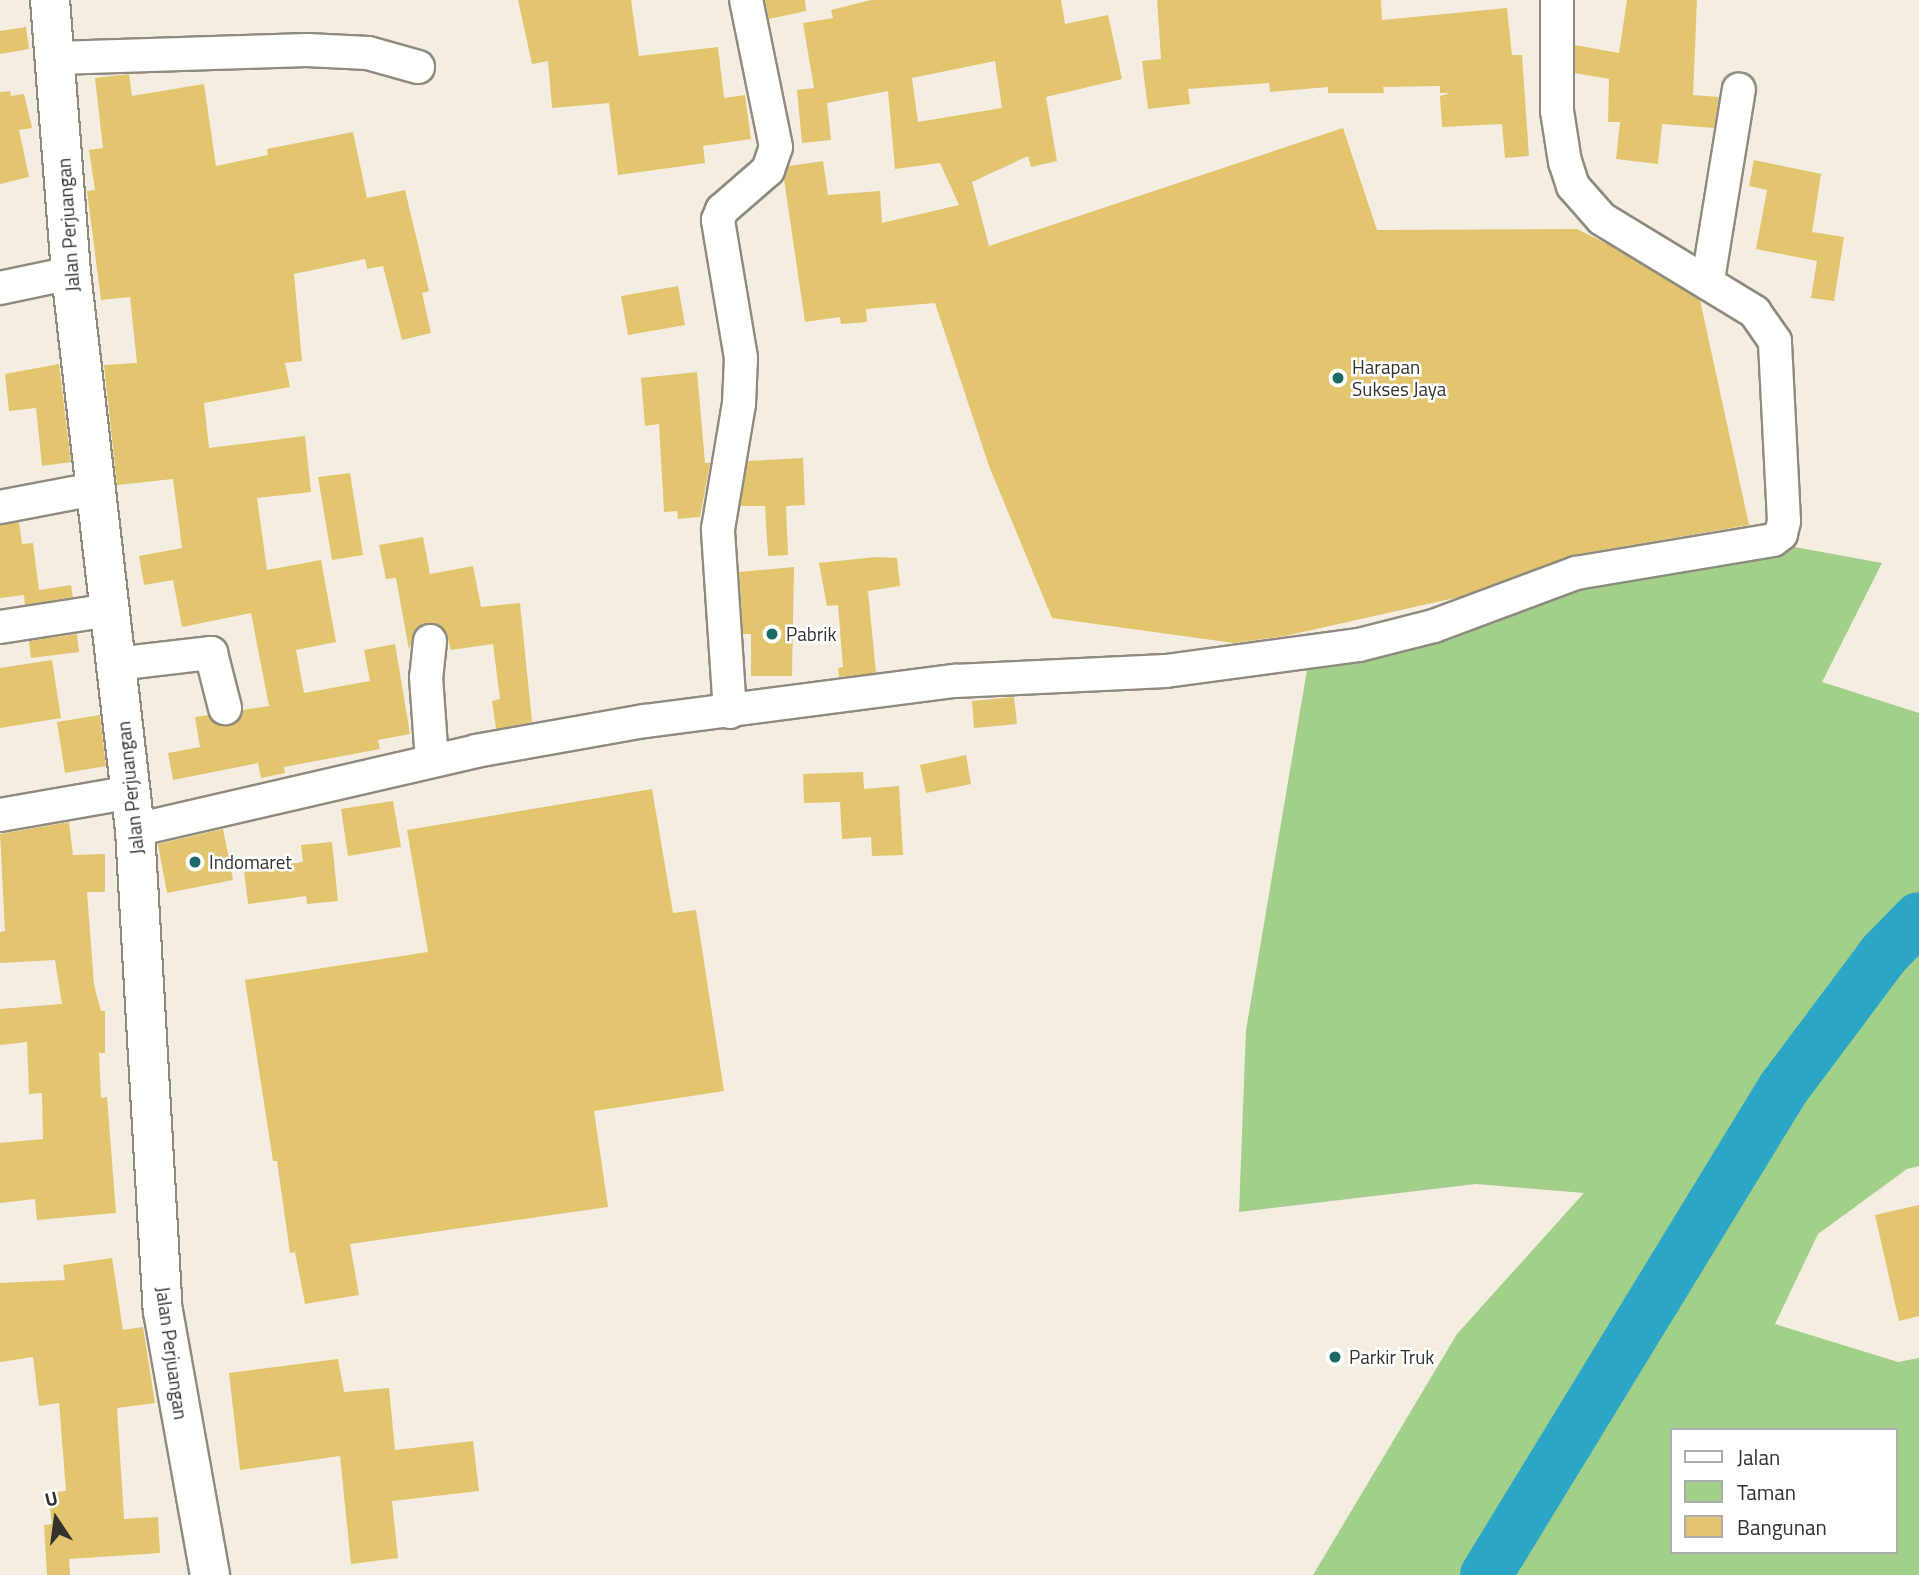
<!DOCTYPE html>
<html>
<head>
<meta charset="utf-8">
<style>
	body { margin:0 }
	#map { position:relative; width:1919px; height:1575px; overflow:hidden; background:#f3eee1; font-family:"Titillium Web",sans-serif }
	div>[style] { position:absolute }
	.green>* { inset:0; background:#a2cf89 }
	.river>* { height:52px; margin:-26px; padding:0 26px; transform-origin:26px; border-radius:26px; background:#2da6c6 }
	.building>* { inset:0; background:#e2c56e }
	.roads { filter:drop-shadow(2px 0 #8f8b7f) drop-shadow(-2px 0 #8f8b7f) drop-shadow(0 2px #8f8b7f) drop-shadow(0 -2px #8f8b7f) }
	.street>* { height:32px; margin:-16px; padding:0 16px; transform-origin:16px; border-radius:16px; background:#fff }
	.secondary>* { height:38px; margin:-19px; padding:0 19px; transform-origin:19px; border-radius:19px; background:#fff }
	.dots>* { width:19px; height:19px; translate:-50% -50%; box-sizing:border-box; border:4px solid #fff; border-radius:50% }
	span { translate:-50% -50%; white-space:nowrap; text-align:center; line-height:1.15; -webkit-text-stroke:5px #fff; paint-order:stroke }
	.street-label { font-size:19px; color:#34322d }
	.poi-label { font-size:19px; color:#34322d }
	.left { translate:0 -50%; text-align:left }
	.legend { position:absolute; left:1670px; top:1428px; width:228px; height:126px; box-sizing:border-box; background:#fff; border:2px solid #aeadab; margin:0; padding:9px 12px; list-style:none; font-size:21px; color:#34322d }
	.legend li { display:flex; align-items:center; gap:14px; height:35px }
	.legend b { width:35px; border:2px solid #aeadab }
	.north { position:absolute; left:21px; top:1484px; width:70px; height:70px; -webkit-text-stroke:5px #fff; paint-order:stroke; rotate:347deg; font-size:19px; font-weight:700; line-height:28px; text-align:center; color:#34322d }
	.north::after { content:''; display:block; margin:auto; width:24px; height:32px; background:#34322d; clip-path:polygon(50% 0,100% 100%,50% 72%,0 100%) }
</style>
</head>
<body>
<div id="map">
	<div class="green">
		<div style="clip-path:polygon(evenodd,1729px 535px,1882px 563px,1822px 682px,1919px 713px,1919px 1166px,1907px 1169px,1818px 1234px,1775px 1324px,1898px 1362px,1919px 1358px,1919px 1575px,1490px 1575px,1612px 1374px,1486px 1575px,1313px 1575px,1457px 1334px,1584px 1193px,1476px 1184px,1239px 1212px,1246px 1030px,1309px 658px,1729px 535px,1672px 1430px,1896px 1430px,1896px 1552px,1672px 1552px,1672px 1430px)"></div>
	</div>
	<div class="river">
		<div style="left:1486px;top:1575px;width:570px;rotate:-58.57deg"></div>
		<div style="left:1783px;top:1089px;width:169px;rotate:-53.2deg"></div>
		<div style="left:1884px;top:954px;width:50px;rotate:-45.8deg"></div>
	</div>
	<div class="building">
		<div style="clip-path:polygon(518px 0,631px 0,639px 56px,718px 47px,724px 98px,745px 95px,751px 139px,703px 146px,705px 163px,618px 175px,609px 103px,552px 108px,548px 61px,532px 64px)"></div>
		<div style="clip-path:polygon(765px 0,805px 0,806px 11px,769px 19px)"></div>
		<div style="clip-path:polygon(evenodd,871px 0,1061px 0,1065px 24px,1108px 15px,1122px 79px,1046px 97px,1057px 161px,1031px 167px,1028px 156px,972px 182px,989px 246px,1343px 128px,1377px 230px,1577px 229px,1613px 247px,1700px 300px,1749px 525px,1573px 555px,1459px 597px,1285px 636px,1234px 643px,1052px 618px,989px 466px,935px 303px,866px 309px,867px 322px,841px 324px,840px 317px,805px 322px,784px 179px,789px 166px,823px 161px,828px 195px,880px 191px,882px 223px,959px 205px,940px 163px,895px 169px,888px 91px,827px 103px,831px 140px,802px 143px,797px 90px,814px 88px,803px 23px,833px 18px,831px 10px,871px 0,995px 61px,1002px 108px,918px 122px,912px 78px,995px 61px)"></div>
		<div style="clip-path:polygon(1157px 0,1381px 0,1382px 20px,1507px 8px,1512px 55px,1522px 55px,1529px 156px,1505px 158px,1502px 124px,1442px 127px,1440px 96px,1450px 93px,1440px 93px,1440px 86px,1383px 87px,1384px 93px,1328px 93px,1328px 87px,1270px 92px,1269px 83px,1188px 89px,1190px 104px,1148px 109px,1142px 61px,1161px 59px)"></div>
		<div style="clip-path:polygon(1627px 0,1697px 0,1693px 95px,1719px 97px,1714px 128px,1662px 124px,1658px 164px,1616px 159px,1620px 122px,1608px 122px,1609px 79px,1575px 73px,1575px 45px,1619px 53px)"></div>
		<div style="clip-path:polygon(26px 27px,29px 49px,0 54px,0 31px)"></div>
		<div style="clip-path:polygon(129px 74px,132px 96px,204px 84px,216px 166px,268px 155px,267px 149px,353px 132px,367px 198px,405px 190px,429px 291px,422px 293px,431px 333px,402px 340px,383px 266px,367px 269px,365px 259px,294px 274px,302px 361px,285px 363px,290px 387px,204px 403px,209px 448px,305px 436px,311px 492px,257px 498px,267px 570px,321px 560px,336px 642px,296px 650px,304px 693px,370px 681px,364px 650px,395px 644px,410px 734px,378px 740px,380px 749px,284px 767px,285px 773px,261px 778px,258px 763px,173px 780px,168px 753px,200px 747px,195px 717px,209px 715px,219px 725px,229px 726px,238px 721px,243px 710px,269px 706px,251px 613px,182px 627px,173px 580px,144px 585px,139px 556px,182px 548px,173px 479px,117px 485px,104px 365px,137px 363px,130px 297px,101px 300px,87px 191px,95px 190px,89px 150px,103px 148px,95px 78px)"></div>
		<div style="clip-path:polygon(10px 91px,11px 96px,24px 94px,32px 128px,19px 130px,29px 177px,0 184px,0 92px)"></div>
		<div style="clip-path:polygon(1754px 160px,1821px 174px,1812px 232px,1844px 237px,1834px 301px,1811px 298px,1817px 261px,1756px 249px,1767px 190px,1749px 186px)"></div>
		<div style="clip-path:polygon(678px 286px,685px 325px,628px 335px,621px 296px)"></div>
		<div style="clip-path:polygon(59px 364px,71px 462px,42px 466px,36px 408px,9px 411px,5px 374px)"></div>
		<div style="clip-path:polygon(697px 372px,705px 463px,710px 463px,700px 517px,678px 519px,677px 511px,664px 512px,659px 424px,645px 426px,641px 378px)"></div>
		<div style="clip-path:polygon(803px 458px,805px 505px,786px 506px,788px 555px,768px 556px,765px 506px,740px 506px,748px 461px)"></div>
		<div style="clip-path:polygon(350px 473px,363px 555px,332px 560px,318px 477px)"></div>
		<div style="clip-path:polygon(19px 522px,22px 544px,33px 543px,39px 590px,71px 585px,73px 597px,25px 605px,24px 595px,0 598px,0 525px)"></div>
		<div style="clip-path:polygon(423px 537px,430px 574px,473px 566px,481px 607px,520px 603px,532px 722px,496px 729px,492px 701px,500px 699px,493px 644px,451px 650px,446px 633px,431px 623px,416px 630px,409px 650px,396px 578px,386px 579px,379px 545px)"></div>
		<div style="clip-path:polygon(876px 557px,897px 558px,900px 586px,868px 591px,876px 673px,839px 677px,838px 668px,843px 667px,838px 605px,827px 606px,819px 563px)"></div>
		<div style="clip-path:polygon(794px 567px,792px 676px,751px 676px,751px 634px,743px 634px,739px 572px)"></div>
		<div style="clip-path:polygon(77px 634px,79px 652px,31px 658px,29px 641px)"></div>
		<div style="clip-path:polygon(52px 660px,61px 718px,0 728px,0 668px)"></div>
		<div style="clip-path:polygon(1014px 697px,1017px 724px,974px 728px,972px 701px)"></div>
		<div style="clip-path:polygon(100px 715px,106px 766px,65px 773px,57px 722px)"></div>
		<div style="clip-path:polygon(966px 755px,971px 784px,926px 793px,920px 765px)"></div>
		<div style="clip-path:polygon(863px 772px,864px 789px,899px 786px,903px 855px,872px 856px,871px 837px,842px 839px,840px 802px,804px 803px,803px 774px)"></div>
		<div style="clip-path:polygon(652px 789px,673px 913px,696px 910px,724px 1091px,594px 1111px,608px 1207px,350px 1244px,359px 1295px,305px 1304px,295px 1252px,290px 1253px,277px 1161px,273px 1161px,245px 980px,428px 952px,407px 830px)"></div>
		<div style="clip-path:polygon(393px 801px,401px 847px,348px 856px,341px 809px)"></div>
		<div style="clip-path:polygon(69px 822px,73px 855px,105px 854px,105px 892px,87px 892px,94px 985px,101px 1011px,105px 1011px,105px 1053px,99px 1053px,101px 1098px,107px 1097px,116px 1213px,37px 1220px,35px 1199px,0 1203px,0 1143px,43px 1139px,42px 1093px,29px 1094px,27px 1042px,0 1045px,0 1009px,62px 1004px,55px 960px,0 963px,0 932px,5px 931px,0 834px)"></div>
		<div style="clip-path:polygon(223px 829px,233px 880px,167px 893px,158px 844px)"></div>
		<div style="clip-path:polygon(332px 842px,338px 901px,307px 904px,306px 896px,248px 904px,244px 870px,303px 862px,301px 845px)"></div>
		<div style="clip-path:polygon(1919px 1205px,1919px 1316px,1899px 1321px,1875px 1215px)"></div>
		<div style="clip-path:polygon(112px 1258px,123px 1330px,143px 1327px,155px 1403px,117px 1408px,124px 1519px,158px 1517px,160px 1553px,69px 1559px,70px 1575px,47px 1575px,44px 1525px,52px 1524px,48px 1493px,66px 1491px,59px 1403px,39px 1406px,33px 1357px,0 1362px,0 1283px,65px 1280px,63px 1265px)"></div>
		<div style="clip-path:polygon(338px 1359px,344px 1392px,389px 1388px,395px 1450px,473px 1441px,479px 1491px,392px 1501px,398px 1558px,351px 1564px,340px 1456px,240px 1470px,229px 1373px)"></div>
	</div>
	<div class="roads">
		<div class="street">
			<div style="left:56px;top:58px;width:251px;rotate:-1.8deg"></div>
			<div style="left:307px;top:50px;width:61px;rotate:2.8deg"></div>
			<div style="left:368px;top:53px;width:52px;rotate:15.6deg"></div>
			<div style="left:1708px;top:280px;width:193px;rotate:-80.8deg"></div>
			<div style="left:0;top:288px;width:73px;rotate:-11.9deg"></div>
			<div style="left:0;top:507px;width:96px;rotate:-10.8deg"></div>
			<div style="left:0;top:627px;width:111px;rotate:-8.8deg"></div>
			<div style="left:430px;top:641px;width:36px;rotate:96deg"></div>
			<div style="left:426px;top:677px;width:84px;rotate:85.9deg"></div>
			<div style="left:116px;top:664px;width:96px;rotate:-6.6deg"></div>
			<div style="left:211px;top:653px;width:57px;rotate:75.7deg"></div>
			<div style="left:730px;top:712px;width:183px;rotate:-93.8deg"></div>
			<div style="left:718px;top:529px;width:127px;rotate:-80.5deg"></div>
			<div style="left:739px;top:404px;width:46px;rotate:-87.5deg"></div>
			<div style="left:741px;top:358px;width:140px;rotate:-99.5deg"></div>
			<div style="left:718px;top:220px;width:11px;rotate:-68deg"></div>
			<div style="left:722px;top:210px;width:61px;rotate:-41deg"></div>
			<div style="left:768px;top:170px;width:24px;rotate:-71deg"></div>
			<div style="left:776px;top:147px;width:150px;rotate:-101.5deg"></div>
			<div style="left:0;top:815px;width:134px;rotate:-9.9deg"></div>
			<div style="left:135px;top:830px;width:350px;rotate:-13deg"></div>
			<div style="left:476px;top:751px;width:172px;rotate:-10.1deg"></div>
			<div style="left:645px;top:721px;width:313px;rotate:-7.4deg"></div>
			<div style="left:955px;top:681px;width:211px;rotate:-2.7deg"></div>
			<div style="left:1166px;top:671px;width:195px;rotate:-7.7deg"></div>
			<div style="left:1359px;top:645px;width:77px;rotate:-14.2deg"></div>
			<div style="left:1434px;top:626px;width:152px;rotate:-20.5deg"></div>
			<div style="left:1576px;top:573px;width:200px;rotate:-9.5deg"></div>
			<div style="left:1773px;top:540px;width:10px;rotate:-37deg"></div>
			<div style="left:1781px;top:534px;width:13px;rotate:-77deg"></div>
			<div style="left:1784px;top:521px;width:180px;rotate:-92.9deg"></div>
			<div style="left:1775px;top:341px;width:35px;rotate:-125deg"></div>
			<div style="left:1755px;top:312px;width:179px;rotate:-148.7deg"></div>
			<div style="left:1602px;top:219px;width:44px;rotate:-131.3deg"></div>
			<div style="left:1573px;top:186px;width:25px;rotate:-108deg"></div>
			<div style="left:1565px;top:162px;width:52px;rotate:-98.9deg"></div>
			<div style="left:1557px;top:111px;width:111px;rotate:-90deg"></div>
		</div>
		<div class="secondary">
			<div style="left:50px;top:0;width:274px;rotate:85.6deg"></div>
			<div style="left:71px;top:273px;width:561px;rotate:83.45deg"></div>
			<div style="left:135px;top:830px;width:482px;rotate:86.7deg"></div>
			<div style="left:163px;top:1311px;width:268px;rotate:79.9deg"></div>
		</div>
	</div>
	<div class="dots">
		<div style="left:1338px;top:378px;background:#1c6967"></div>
		<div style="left:772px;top:634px;background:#1c6967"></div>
		<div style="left:195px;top:862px;background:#1c6967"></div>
		<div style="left:1335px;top:1357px;background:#1c6967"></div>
	</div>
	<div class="street-label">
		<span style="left:68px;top:225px;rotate:-94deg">Jalan Perjuangan</span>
		<span style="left:130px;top:788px;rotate:-96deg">Jalan Perjuangan</span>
		<span style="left:172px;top:1353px;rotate:82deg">Jalan Perjuangan</span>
	</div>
	<div class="poi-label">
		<span class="left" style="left:1352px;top:378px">Harapan<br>Sukses Jaya</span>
		<span class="left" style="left:786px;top:634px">Pabrik</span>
		<span class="left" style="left:209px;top:862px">Indomaret</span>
		<span class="left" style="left:1349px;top:1357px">Parkir Truk</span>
	</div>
	<ul class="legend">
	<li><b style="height:9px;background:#fff"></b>Jalan</li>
	<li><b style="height:19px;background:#a2cf89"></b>Taman</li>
	<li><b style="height:19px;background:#e2c56e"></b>Bangunan</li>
	</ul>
	<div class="north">U</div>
</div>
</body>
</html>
